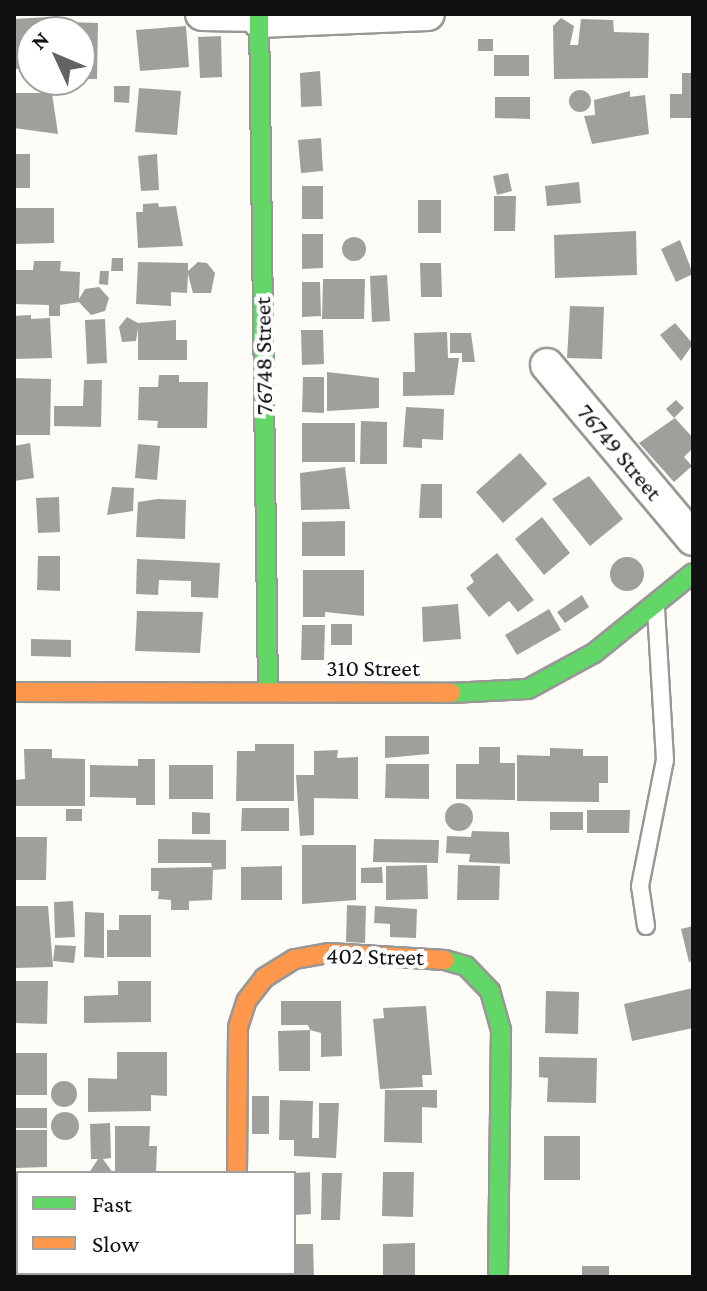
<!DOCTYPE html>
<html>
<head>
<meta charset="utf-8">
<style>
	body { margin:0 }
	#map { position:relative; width:707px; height:1291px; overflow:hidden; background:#fdfcf7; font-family:"Crimson Pro",serif }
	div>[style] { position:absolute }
	.building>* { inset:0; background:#a19f9c }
	.round { border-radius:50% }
	.roads { filter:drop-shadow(2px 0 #979795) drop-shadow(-2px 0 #979795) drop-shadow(0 2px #979795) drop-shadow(0 -2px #979795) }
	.lane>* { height:16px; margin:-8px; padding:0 8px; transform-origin:8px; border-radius:8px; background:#fffffe }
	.street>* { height:32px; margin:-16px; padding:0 16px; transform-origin:16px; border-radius:16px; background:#fffffe }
	.fast>* { height:18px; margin:-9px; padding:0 9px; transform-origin:9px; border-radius:9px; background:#63d668 }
	.slow>* { height:18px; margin:-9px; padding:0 9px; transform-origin:9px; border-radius:9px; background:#ff974d }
	span { translate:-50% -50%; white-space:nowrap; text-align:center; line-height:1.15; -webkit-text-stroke:8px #fff; paint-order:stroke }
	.street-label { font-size:24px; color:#111 }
	.frame { position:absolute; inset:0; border:16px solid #111; pointer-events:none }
	.legend { position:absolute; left:16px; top:1171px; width:280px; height:104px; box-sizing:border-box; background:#fff; border:2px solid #a0a0a0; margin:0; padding:10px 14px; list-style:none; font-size:24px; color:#111 }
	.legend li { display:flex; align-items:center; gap:16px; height:40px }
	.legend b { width:40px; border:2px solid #a0a0a0 }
	.north { position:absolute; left:16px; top:16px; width:80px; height:80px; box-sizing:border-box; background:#fff; border:2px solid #a0a0a0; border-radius:50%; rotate:314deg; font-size:22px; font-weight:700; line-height:32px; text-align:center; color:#111 }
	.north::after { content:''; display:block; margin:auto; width:28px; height:36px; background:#646362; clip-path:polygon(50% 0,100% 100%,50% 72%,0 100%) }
</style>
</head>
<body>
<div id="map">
	<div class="building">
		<div style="clip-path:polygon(48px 17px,49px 32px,32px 32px,29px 68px,14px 69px,14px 19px)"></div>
		<div style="clip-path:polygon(561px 18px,574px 26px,570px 45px,578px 45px,581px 19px,613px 20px,614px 32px,649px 33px,648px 78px,554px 79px,553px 26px)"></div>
		<div style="clip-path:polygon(68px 22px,98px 23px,97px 79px,80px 79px,80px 32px,68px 32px)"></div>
		<div style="clip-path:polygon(186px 26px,189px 67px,140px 71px,136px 30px)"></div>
		<div style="clip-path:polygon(221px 36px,222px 77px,200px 78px,198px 37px)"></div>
		<div style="clip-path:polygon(478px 39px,493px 39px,493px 51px,478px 51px)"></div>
		<div style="clip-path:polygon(494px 55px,529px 55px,529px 76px,494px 76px)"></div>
		<div style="clip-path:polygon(320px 71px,322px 106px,301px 107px,300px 73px)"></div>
		<div style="clip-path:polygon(682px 73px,693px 73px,693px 118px,670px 118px,670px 94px,682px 94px)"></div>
		<div style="clip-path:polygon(114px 86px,130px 86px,129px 103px,114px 102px)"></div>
		<div style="clip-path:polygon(139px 88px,181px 91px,177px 135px,135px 132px)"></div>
		<div class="round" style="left:569px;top:90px;width:22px;height:22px"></div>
		<div style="clip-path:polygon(630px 91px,630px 97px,645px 95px,649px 134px,592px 144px,584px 116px,595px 115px,594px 100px)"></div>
		<div style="clip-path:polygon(14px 93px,52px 93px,58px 134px,14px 128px)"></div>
		<div style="clip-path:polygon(495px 97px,530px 97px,530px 119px,495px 118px)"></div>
		<div style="clip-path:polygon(321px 138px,323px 171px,301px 173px,298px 140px)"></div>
		<div style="clip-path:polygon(14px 154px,30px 154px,30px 188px,14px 188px)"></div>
		<div style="clip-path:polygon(157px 154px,159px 190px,141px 191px,138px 156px)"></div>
		<div style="clip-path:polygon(508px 173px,512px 191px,497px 195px,493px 176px)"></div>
		<div style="clip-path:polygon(579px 182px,581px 203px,547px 206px,545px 186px)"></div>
		<div style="clip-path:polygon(302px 186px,323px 186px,323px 219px,302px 219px)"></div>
		<div style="clip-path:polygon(494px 196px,516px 196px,515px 231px,494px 231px)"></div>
		<div style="clip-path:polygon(418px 200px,441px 200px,441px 233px,418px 233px)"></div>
		<div style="clip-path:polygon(158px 203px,159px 207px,176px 206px,183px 246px,138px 248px,136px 212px,143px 212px,143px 204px)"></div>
		<div style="clip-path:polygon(14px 208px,54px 208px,54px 243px,14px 244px)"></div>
		<div style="clip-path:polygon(636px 231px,637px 275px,555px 278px,554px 235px)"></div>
		<div style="clip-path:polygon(302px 234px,323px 234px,323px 268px,302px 269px)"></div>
		<div class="round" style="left:342px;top:237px;width:24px;height:24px"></div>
		<div style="clip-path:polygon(680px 240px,693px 274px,676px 282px,661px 249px)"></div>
		<div style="clip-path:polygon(112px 258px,123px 258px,123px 271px,111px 271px)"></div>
		<div style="clip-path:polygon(34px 261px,61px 261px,60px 271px,80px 272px,79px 299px,85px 289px,99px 287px,109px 298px,105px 311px,91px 315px,79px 302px,60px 305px,60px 316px,49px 316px,49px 305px,14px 304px,14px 270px,33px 270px)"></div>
		<div style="clip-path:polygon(138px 262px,188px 263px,188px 271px,198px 262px,207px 263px,215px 273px,211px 293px,193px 293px,188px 274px,187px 293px,171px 292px,171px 306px,136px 304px)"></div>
		<div style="clip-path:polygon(420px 263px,441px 263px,442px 297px,421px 297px)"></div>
		<div style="clip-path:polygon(100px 271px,109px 271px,108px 285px,99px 284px)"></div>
		<div style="clip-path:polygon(387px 275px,390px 321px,372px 322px,370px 276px)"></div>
		<div style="clip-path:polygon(323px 279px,365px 279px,364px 319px,322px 319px)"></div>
		<div style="clip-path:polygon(302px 282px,320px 282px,321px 316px,302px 317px)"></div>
		<div style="clip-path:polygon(570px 306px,604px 307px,602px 359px,567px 358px)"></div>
		<div style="clip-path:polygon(31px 315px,31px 319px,50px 318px,52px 358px,14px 359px,14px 316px)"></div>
		<div style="clip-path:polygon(127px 317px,138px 323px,176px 320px,176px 340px,187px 340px,187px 360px,138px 360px,138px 328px,136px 341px,122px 342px,119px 327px)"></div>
		<div style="clip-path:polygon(105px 319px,107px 363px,87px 364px,85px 320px)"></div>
		<div style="clip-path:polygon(675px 323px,693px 344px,681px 361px,660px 335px)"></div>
		<div style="clip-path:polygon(301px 330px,323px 330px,324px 364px,302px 365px)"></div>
		<div style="clip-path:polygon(447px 332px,448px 358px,459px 358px,454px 395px,403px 396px,403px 372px,415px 372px,414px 333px)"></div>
		<div style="clip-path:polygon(450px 333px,471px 333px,475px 362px,462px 362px,462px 353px,450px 353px)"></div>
		<div style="clip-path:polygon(327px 372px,379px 378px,379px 408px,327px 411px)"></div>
		<div style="clip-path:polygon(159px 375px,179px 375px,179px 382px,208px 382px,207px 428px,157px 428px,158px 421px,138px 420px,139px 387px,158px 387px)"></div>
		<div style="clip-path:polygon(303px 377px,324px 377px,324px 413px,302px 412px)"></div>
		<div style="clip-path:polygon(14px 378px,51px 379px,50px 435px,14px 435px)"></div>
		<div style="clip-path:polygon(84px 380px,102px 380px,101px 427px,54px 426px,54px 406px,83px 406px)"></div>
		<div style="clip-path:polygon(676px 400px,684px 408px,674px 418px,666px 409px)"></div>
		<div style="clip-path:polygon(406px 407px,444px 409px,443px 440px,422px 439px,422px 448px,403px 447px)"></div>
		<div style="clip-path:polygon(675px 418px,693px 438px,693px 448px,684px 457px,692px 466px,674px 482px,639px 443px)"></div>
		<div style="clip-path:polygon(361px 421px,387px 422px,387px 464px,360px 464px)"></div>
		<div style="clip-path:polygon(302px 423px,355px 423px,355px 462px,302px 462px)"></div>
		<div style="clip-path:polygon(30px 443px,34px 478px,14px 481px,14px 446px)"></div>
		<div style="clip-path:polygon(138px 444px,160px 446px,157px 480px,135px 478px)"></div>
		<div style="clip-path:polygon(520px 453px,547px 484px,503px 523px,476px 492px)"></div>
		<div style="clip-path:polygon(345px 467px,350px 509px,301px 510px,300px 473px)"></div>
		<div style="clip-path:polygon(589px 476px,623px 519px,590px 546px,552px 499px)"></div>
		<div style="clip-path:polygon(421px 484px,442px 484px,442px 518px,419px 518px)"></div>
		<div style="clip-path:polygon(112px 487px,134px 488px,133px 511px,107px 515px)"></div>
		<div style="clip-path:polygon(59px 497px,60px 532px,38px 533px,36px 498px)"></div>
		<div style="clip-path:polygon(158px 499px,186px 500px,185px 539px,136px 537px,138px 502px)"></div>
		<div style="clip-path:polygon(542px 517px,570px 553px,544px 575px,515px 539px)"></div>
		<div style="clip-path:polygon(345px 521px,345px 556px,302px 556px,302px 522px)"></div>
		<div style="clip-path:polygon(497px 553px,534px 600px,518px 612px,509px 601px,489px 617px,466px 588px,474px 582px,470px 575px)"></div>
		<div style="clip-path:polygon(38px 556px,60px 556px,60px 591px,37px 590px)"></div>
		<div class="round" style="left:610px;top:557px;width:34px;height:34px"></div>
		<div style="clip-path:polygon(137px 559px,220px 563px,218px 598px,191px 597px,191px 581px,159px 580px,158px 595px,136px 594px)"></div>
		<div style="clip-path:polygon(303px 570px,364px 570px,364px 616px,325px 612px,325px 617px,303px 617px)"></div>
		<div style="clip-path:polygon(582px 595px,589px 607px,565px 623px,557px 612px)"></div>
		<div style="clip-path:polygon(458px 604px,461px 639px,423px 642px,422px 607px)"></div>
		<div style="clip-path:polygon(549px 609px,561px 630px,517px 655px,505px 635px)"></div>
		<div style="clip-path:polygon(137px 611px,203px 612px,200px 653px,135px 651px)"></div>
		<div style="clip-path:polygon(331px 624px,352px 624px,352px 645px,331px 645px)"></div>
		<div style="clip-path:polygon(302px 625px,325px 625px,324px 660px,301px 660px)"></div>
		<div style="clip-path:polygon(31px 639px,71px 640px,71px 657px,31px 656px)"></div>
		<div style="clip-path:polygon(385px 736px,429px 736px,429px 754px,385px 758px)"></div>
		<div style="clip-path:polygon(255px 744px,294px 744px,294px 801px,236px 801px,237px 751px,255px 751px)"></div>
		<div style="clip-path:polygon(479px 747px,500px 747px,500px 763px,515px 763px,515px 800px,456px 799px,456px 764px,479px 764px)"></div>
		<div style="clip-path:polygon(550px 748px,583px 749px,583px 756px,608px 756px,608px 783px,599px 783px,599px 802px,517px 801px,517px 755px,550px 756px)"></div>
		<div style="clip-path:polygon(24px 749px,52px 749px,52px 758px,85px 759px,85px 806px,14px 806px,14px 780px,25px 779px)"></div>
		<div style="clip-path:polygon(338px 750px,337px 758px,358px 757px,358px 799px,314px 798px,314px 835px,300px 836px,296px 775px,314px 775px,314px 751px)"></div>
		<div style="clip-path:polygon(138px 759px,155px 759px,155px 805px,136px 805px,136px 798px,90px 797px,90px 765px,138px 766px)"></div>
		<div style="clip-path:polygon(386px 764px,429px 764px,429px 799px,385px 798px)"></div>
		<div style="clip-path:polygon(169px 765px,213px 765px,213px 799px,169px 799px)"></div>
		<div class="round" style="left:445px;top:803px;width:28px;height:28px"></div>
		<div style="clip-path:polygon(242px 808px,289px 808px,289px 831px,241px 831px)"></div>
		<div style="clip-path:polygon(66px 809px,82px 809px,82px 821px,66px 821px)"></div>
		<div style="clip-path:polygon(587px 810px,630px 810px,629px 833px,587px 833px)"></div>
		<div style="clip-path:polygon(192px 812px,210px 813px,210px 834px,192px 834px)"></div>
		<div style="clip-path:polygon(550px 812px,583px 812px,583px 830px,550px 830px)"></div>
		<div style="clip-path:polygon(472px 831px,509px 832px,510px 864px,469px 862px,470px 854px,446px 853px,447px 836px,471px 837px)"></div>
		<div style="clip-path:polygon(15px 837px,47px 837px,46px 880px,14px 880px)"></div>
		<div style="clip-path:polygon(158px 839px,226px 840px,226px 869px,213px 870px,212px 900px,189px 901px,189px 910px,171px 910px,171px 900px,158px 899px,159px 891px,151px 891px,151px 868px,212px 867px,211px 863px,158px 863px)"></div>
		<div style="clip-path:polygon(374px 839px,439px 840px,438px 863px,373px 862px)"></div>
		<div style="clip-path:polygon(302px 845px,356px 845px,356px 900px,302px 904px)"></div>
		<div style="clip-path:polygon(427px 865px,428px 899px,386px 900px,386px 866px)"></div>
		<div style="clip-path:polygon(458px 865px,500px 866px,499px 900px,457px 900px)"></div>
		<div style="clip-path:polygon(282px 866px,282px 900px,241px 900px,241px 867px)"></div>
		<div style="clip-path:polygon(382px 867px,383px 883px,361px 883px,361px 868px)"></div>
		<div style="clip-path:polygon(73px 901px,75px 937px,55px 938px,54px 902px)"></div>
		<div style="clip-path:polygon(347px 905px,366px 906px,365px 943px,346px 942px)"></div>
		<div style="clip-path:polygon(14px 906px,48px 906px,53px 967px,14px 968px)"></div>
		<div style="clip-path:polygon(375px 906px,417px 909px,416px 938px,390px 937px,390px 924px,374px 923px)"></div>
		<div style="clip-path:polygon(85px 912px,104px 913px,104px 958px,84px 957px)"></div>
		<div style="clip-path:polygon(119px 915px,151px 915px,151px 957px,107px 957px,107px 930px,119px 930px)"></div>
		<div style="clip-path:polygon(693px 926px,693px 961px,689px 962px,681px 929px)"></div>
		<div style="clip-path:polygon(55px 945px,76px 946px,74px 963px,53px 961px)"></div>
		<div style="clip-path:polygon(14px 981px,48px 981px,47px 1024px,14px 1023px)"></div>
		<div style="clip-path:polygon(118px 981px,151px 981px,151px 1022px,84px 1023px,84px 996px,118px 995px)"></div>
		<div style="clip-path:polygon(693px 988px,693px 1028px,632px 1041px,624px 1004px)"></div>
		<div style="clip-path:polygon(546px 991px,579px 992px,578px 1034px,545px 1033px)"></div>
		<div style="clip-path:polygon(281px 1001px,341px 1001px,342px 1056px,321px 1057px,321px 1033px,310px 1030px,310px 1071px,279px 1071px,278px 1031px,310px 1030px,308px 1025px,281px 1025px)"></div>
		<div style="clip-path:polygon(426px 1006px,432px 1075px,422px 1075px,423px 1087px,380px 1089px,373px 1019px,384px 1018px,383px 1008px)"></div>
		<div style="clip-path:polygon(117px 1052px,167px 1052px,167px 1096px,151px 1095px,151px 1111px,88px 1112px,88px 1078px,117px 1079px)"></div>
		<div style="clip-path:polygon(16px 1053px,47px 1053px,47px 1095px,15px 1095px)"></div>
		<div style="clip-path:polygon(539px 1057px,597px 1058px,596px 1103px,547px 1102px,548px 1078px,539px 1077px)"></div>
		<div class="round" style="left:51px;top:1081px;width:26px;height:26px"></div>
		<div style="clip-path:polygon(385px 1090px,437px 1090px,437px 1108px,422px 1107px,422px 1143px,384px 1142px)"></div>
		<div style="clip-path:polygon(252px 1096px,269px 1096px,269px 1134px,252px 1134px)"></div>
		<div style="clip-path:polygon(280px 1100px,313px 1101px,312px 1138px,319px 1138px,319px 1103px,339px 1103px,336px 1158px,294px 1156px,294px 1140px,279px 1140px)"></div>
		<div style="clip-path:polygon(14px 1108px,47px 1108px,47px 1128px,14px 1128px)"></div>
		<div class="round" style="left:51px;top:1112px;width:28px;height:28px"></div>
		<div style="clip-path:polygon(110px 1123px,111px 1158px,103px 1159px,113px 1173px,89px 1173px,98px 1159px,91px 1159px,90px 1124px)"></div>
		<div style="clip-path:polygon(115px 1126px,150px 1126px,149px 1146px,157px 1146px,156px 1173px,115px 1173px)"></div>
		<div style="clip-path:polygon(15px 1130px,47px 1130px,47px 1167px,15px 1168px)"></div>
		<div style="clip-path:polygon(544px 1136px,580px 1136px,580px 1180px,544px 1180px)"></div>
		<div style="clip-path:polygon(310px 1172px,311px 1214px,294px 1215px,294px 1173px)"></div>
		<div style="clip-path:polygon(383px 1172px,414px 1172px,413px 1217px,382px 1216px)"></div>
		<div style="clip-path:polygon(322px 1173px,342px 1173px,340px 1220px,321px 1220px)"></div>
		<div style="clip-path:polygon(14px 1197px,18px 1197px,18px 1240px,14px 1240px)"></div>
		<div style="clip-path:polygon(415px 1243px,415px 1277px,383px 1277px,383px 1244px)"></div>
		<div style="clip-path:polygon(294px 1244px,313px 1244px,314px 1277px,281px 1277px,294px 1273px)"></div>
		<div style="clip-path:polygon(582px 1266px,609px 1266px,609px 1277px,582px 1277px)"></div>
		<div style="clip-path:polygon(14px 1270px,49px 1273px,49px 1277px,14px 1277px)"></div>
		<div style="clip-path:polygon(111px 1273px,168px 1273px,168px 1277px,111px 1277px)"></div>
	</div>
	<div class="roads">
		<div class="lane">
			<div style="left:646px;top:926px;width:40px;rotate:-98.5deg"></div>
			<div style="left:640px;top:886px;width:128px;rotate:-78.8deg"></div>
			<div style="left:665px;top:760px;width:151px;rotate:-93.4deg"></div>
		</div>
		<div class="street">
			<div style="left:202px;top:14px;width:57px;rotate:1deg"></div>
			<div style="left:259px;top:21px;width:169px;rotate:-2.4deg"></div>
			<div style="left:547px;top:365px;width:227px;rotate:50deg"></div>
			<div style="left:238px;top:1273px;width:4px;rotate:90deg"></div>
		</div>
		<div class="fast">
			<div style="left:259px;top:14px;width:677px;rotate:89.24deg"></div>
			<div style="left:451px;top:693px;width:77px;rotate:-3deg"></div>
			<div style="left:528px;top:689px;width:75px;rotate:-28.6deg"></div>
			<div style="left:594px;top:653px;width:127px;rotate:-38.9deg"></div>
			<div style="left:445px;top:960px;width:22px;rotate:16deg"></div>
			<div style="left:466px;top:966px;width:35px;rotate:46deg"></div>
			<div style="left:490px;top:991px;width:41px;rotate:74.2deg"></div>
			<div style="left:501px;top:1030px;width:247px;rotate:90.7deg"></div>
		</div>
		<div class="slow">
			<div style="left:14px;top:692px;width:437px;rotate:0.1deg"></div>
			<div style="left:237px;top:1173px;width:146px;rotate:-89.6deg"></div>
			<div style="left:238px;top:1027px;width:28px;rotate:-72deg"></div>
			<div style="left:247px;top:1000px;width:28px;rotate:-52deg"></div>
			<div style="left:264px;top:978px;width:36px;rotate:-32deg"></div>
			<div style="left:295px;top:959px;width:35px;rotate:-10deg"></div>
			<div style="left:329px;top:953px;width:116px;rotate:3.5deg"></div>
		</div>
	</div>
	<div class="street-label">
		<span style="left:263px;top:356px;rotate:-91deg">76748 Street</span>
		<span style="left:620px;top:452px;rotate:50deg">76749 Street</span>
		<span style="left:373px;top:668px">310 Street</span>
		<span style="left:375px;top:956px;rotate:1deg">402 Street</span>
	</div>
	<div class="frame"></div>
	<ul class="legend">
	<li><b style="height:10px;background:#63d668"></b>Fast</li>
	<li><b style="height:10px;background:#ff974d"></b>Slow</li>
	</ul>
	<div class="north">N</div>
</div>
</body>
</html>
